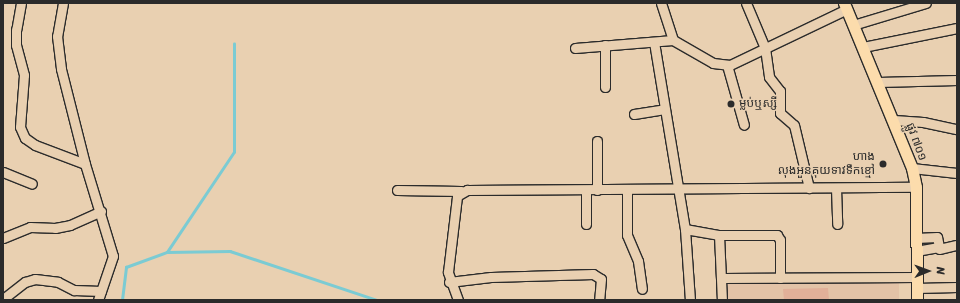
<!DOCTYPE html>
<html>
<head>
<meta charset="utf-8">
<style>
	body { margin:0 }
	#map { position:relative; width:960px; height:303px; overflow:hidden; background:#e9d0b1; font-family:Sriracha,"Noto Sans Khmer",sans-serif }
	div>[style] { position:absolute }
	.built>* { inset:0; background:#e3c3a7 }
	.stream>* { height:2.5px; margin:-1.25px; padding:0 1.25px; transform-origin:1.25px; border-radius:1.25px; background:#7bcbd3 }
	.building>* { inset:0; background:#e1b099 }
	.roads { filter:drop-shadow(1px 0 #2b2b2b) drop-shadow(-1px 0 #2b2b2b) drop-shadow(0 1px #2b2b2b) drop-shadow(0 -1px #2b2b2b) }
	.minor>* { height:9px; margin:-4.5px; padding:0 4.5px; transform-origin:4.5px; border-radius:4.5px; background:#e9d0b1 }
	.major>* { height:11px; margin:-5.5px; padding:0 5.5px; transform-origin:5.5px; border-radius:5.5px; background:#fcdcac }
	.dots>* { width:11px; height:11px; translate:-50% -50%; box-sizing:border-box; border:2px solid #e9d0b1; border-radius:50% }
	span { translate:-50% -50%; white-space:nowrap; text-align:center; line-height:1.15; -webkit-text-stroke:3px #e9d0b1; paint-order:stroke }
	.poi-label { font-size:12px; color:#2b2b2b }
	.left { translate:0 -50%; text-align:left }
	.right { translate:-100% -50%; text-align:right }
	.street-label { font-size:12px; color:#2b2b2b }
	.frame { position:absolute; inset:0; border:4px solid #2b2b2b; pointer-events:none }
	.north { position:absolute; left:908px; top:251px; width:40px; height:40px; -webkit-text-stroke:3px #e9d0b1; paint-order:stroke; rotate:89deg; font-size:11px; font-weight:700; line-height:16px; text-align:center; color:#2b2b2b }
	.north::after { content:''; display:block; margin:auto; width:14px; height:18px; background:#2b2b2b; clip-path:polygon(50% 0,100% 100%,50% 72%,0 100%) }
</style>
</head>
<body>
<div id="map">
	<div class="built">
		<div style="clip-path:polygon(725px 282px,899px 283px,899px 300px,725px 300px)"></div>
	</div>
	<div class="stream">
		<div style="left:167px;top:252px;width:120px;rotate:-56.2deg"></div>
		<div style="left:234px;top:152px;width:108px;rotate:-90deg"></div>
		<div style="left:122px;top:300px;width:33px;rotate:-83deg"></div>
		<div style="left:126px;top:267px;width:44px;rotate:-20.1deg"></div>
		<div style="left:167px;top:252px;width:63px;rotate:-0.9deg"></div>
		<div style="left:230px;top:251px;width:155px;rotate:18.4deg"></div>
	</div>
	<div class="building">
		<div style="clip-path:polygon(828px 288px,829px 300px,784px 300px,783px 289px)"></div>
	</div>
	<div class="roads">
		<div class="minor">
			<div style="left:21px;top:3px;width:27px;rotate:100deg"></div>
			<div style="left:16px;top:30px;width:15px;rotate:90deg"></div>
			<div style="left:16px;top:45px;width:31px;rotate:75deg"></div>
			<div style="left:24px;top:75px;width:52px;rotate:94.4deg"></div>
			<div style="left:20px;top:127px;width:12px;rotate:66deg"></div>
			<div style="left:25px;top:138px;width:12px;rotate:35deg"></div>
			<div style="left:35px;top:145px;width:53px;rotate:20.8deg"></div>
			<div style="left:63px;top:3px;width:34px;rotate:100deg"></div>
			<div style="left:57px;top:36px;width:33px;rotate:83deg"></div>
			<div style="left:61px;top:69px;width:98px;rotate:75.8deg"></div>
			<div style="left:85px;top:164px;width:96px;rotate:73.1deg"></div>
			<div style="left:113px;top:256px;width:46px;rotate:108.8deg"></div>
			<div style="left:661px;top:3px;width:39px;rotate:72deg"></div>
			<div style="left:746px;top:3px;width:49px;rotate:67.1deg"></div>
			<div style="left:765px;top:48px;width:29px;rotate:82deg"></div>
			<div style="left:769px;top:77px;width:18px;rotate:52deg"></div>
			<div style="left:780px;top:91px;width:22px;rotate:90deg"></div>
			<div style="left:780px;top:113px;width:18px;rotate:41deg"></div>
			<div style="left:794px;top:125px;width:65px;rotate:76.6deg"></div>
			<div style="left:853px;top:25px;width:76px;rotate:-16.8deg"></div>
			<div style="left:654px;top:42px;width:190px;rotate:80.6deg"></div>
			<div style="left:685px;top:229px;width:71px;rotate:86deg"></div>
			<div style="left:605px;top:45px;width:42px;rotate:90deg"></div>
			<div style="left:863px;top:47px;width:96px;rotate:-11.4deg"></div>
			<div style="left:575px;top:48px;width:98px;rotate:-4.7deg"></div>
			<div style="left:673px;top:40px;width:46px;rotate:29.9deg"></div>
			<div style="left:713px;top:63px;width:17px;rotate:7deg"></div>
			<div style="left:730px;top:65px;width:130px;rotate:-25.6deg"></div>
			<div style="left:727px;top:65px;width:62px;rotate:74.2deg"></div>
			<div style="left:878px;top:82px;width:79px;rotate:-1.5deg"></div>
			<div style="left:634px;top:114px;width:31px;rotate:-9deg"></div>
			<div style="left:894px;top:120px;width:29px;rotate:4deg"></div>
			<div style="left:923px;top:122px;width:35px;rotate:12deg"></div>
			<div style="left:912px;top:168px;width:45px;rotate:6.3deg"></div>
			<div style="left:3px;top:172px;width:31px;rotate:22deg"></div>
			<div style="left:836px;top:188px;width:36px;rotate:88deg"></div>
			<div style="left:397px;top:190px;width:64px;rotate:0.9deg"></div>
			<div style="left:597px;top:190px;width:49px;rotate:-90deg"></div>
			<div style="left:627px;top:190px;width:45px;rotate:90deg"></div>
			<div style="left:627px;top:235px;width:28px;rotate:67deg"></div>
			<div style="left:638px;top:261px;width:28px;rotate:82deg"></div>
			<div style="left:586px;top:224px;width:34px;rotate:-90deg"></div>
			<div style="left:685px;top:229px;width:35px;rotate:10deg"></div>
			<div style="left:719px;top:235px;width:58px"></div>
			<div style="left:777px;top:235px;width:6px;rotate:59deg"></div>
			<div style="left:780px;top:240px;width:38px;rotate:90deg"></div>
			<div style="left:719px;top:235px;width:65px;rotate:87.4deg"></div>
			<div style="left:3px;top:238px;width:29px;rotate:-22deg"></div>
			<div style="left:30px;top:227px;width:25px;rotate:2deg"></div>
			<div style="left:55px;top:228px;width:15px;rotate:-11deg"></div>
			<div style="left:70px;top:225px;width:34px;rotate:-24deg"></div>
			<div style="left:939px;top:249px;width:18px;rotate:-13deg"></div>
			<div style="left:916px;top:251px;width:23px;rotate:-10deg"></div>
			<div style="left:939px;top:247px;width:10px;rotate:-101deg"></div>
			<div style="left:937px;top:237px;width:21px;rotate:177deg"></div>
			<div style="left:722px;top:278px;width:194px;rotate:-0.3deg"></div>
			<div style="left:449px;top:282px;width:42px;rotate:-6.8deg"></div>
			<div style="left:491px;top:277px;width:102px;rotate:-1.7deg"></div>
			<div style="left:593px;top:274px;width:9px;rotate:32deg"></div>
			<div style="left:601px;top:279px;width:21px;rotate:95deg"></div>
			<div style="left:916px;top:288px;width:41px;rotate:-1.4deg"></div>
			<div style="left:3px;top:299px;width:28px;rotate:-38deg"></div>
			<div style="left:25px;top:282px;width:10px;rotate:-17deg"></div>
			<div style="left:35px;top:279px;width:23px;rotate:7deg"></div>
			<div style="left:58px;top:282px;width:18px;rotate:27deg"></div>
			<div style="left:74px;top:290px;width:27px;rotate:2deg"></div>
			<div style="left:458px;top:300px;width:30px;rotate:-110deg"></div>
			<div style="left:448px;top:272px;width:77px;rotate:-83.2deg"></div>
			<div style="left:457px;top:196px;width:12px;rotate:-31deg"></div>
			<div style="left:467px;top:190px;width:449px;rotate:-0.4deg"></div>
		</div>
		<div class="major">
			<div style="left:844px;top:3px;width:178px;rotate:67.6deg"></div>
			<div style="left:912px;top:168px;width:19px;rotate:78deg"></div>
			<div style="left:916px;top:187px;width:113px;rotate:89.5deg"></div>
		</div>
	</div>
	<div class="dots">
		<div style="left:731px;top:104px;background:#2b2b2b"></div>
		<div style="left:883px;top:164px;background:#2b2b2b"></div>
	</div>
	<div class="poi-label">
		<span class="left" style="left:739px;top:104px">ម្លប់ឬស្សី</span>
		<span class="right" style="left:875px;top:164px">ហាង<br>លុងអួនគុយទាវទឹកខ្មៅ</span>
	</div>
	<div class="street-label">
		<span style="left:916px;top:142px;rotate:70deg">ផ្លូវ ៧០១</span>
	</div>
	<div class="frame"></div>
	<div class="north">N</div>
</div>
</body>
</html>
